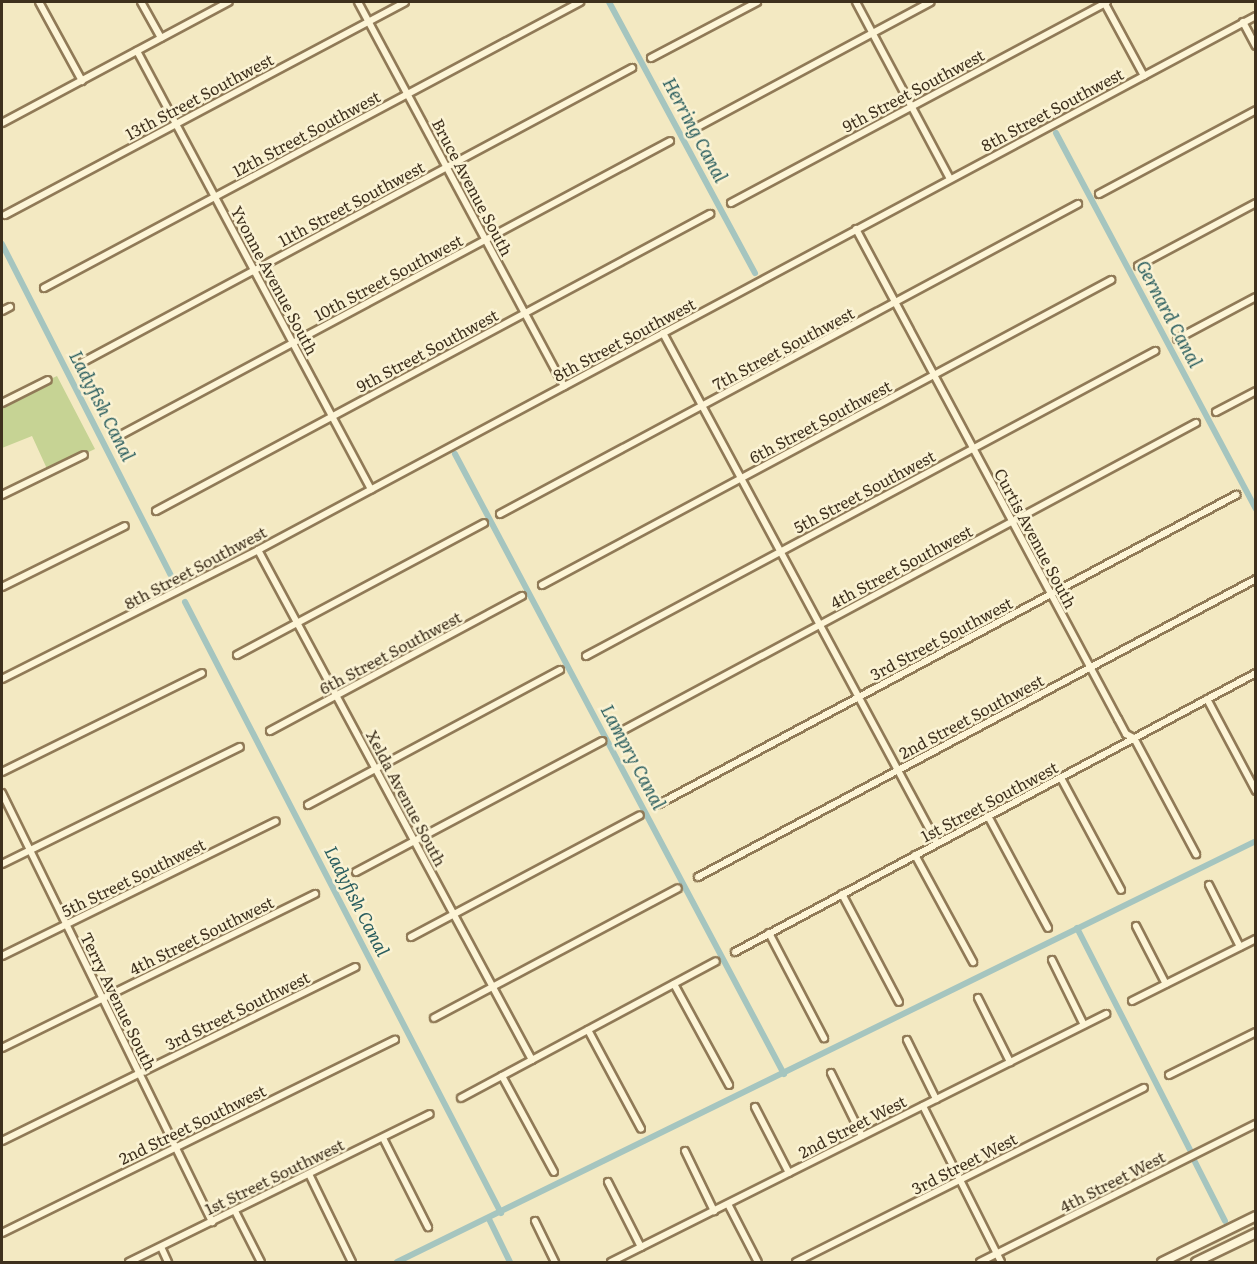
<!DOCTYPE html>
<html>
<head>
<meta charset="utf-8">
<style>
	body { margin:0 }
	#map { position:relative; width:1257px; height:1264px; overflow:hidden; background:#f3e9c2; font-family:Literata,serif }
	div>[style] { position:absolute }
	.green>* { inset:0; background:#c6d394 }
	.canal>* { height:6px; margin:-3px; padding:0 3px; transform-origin:3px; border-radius:3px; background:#a5c5bf }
	.roads { filter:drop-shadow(2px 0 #907a57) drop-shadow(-2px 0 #907a57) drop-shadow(0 2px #907a57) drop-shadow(0 -2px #907a57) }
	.street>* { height:6px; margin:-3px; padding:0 3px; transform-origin:3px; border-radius:3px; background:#fdf5d7 }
	.secondary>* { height:8px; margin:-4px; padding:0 4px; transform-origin:4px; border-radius:4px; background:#fdf5d7 }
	span { translate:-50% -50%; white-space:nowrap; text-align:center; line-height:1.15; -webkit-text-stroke:5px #faf2d3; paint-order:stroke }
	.street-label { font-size:16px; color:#3e301d }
	.water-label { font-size:18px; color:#2a5e5f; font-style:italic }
	.frame { position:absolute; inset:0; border:3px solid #3e301d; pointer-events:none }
</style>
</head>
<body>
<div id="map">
	<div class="green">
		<div style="clip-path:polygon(57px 376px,95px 449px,48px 471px,32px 436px,2px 448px,2px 402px)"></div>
	</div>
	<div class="canal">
		<div style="left:609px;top:2px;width:308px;rotate:61.7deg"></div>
		<div style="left:1056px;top:133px;width:426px;rotate:62deg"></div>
		<div style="left:2px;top:244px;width:381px;rotate:63deg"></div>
		<div style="left:455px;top:454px;width:702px;rotate:62.05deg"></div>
		<div style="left:185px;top:602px;width:688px;rotate:62.65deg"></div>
		<div style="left:1077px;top:928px;width:249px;rotate:63deg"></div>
		<div style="left:1195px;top:1162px;width:66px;rotate:63deg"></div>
		<div style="left:489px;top:1219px;width:48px;rotate:64deg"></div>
		<div style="left:397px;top:1262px;width:957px;rotate:-26.11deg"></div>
	</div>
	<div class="roads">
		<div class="street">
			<div style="left:39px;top:2px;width:90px;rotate:61.4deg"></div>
			<div style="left:141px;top:2px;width:41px;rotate:60.9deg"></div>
			<div style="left:358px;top:2px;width:436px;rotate:61.8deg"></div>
			<div style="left:856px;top:2px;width:200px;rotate:62deg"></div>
			<div style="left:1104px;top:2px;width:84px;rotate:61.6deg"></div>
			<div style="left:1243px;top:22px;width:27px;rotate:62deg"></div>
			<div style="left:137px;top:51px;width:497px;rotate:61.9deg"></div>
			<div style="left:651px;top:58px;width:120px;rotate:-27.8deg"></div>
			<div style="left:2px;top:123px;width:257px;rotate:-28.1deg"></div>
			<div style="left:690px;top:131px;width:273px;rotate:-28.2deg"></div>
			<div style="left:1099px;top:194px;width:178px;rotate:-28.1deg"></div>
			<div style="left:731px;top:203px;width:426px;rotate:-28.1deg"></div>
			<div style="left:5px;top:215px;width:453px;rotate:-28deg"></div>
			<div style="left:856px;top:229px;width:556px;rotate:61.87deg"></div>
			<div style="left:1118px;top:719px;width:17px;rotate:62deg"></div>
			<div style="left:1126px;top:734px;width:9px;rotate:27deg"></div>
			<div style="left:1134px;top:738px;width:132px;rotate:61.9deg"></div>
			<div style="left:1138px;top:266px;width:134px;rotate:-28.1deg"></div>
			<div style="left:44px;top:288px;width:608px;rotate:-28.08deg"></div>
			<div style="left:2px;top:311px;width:9px;rotate:-27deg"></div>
			<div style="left:663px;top:333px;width:579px;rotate:61.75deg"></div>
			<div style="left:1177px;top:339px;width:89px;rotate:-28deg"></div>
			<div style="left:83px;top:362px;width:623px;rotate:-28.17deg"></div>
			<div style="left:2px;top:403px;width:51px;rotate:-26.6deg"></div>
			<div style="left:1216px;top:412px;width:45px;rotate:-27.7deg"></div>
			<div style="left:119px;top:436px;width:625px;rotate:-28.16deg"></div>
			<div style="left:2px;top:495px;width:91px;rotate:-26deg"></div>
			<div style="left:156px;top:511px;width:629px;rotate:-28.2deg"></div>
			<div style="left:500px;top:514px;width:656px;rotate:-28.21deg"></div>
			<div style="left:258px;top:550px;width:579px;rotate:61.75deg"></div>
			<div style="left:542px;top:585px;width:646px;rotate:-28.19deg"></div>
			<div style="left:2px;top:587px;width:137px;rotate:-26.4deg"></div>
			<div style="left:237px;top:655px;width:280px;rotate:-28.1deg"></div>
			<div style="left:586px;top:656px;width:646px;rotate:-28.19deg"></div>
			<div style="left:2px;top:679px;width:287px;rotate:-26.7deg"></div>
			<div style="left:258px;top:550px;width:1132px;rotate:-28.15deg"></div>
			<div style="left:1207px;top:699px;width:104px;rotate:62deg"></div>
			<div style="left:270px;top:731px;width:286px;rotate:-28.2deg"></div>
			<div style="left:618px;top:733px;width:656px;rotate:-28.21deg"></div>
			<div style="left:2px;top:772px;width:223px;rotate:-26.3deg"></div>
			<div style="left:1061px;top:778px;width:127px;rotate:61.8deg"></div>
			<div style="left:2px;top:793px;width:478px;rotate:63.9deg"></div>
			<div style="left:659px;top:804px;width:655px;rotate:-28.17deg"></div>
			<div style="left:308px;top:805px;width:286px;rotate:-28.2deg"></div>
			<div style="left:988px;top:816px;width:127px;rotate:61.8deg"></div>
			<div style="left:915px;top:855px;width:122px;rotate:61.5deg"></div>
			<div style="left:2px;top:864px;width:265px;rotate:-26.2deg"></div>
			<div style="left:356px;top:872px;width:279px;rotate:-28deg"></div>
			<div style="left:698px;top:877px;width:633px;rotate:-28.1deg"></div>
			<div style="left:1209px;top:885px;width:69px;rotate:63.4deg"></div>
			<div style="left:842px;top:894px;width:122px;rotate:62.2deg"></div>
			<div style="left:1136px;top:926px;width:65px;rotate:62.7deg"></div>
			<div style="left:769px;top:933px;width:119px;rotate:62.4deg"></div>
			<div style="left:411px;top:937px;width:259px;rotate:-28deg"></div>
			<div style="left:735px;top:952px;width:591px;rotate:-28.17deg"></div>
			<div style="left:2px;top:956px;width:305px;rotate:-26.2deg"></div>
			<div style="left:1052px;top:960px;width:72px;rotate:63.8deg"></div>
			<div style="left:674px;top:984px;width:115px;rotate:61.4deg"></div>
			<div style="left:978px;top:998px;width:72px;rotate:63.4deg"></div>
			<div style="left:1132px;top:1001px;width:139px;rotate:-26.6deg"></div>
			<div style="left:434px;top:1018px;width:276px;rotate:-28deg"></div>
			<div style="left:588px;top:1030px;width:112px;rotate:61.8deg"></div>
			<div style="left:907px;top:1040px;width:66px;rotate:63.8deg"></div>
			<div style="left:2px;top:1048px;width:349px;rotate:-26.2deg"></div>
			<div style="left:831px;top:1073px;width:70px;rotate:63.8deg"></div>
			<div style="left:1169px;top:1075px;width:97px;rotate:-26.3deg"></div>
			<div style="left:502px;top:1076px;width:109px;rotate:61.6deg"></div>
			<div style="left:461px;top:1098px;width:289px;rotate:-28.2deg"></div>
			<div style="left:923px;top:1106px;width:174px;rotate:63.4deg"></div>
			<div style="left:755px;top:1107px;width:74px;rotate:62.7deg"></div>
			<div style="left:383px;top:1138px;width:100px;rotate:63.2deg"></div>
			<div style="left:2px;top:1141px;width:394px;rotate:-26.2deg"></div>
			<div style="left:685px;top:1151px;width:67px;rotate:64.2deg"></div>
			<div style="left:309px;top:1174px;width:98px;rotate:64deg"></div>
			<div style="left:608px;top:1182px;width:73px;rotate:63.1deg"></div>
			<div style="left:728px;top:1204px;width:65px;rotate:62.7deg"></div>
			<div style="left:235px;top:1211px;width:57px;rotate:63deg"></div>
			<div style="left:535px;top:1221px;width:46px;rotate:64deg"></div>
			<div style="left:2px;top:1233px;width:438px;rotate:-26.2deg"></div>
			<div style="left:161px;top:1247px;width:17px;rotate:65deg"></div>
			<div style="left:129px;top:1262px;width:335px;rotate:-26.2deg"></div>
			<div style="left:611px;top:1262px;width:554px;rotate:-26.61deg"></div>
			<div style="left:796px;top:1262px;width:389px;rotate:-26.6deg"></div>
			<div style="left:980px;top:1262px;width:309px;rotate:-26.6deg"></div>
		</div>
		<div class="secondary">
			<div style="left:1162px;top:1262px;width:105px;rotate:-26.1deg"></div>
			<div style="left:1196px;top:1262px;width:67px;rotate:-25.8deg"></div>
		</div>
	</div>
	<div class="street-label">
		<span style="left:913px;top:90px;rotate:-28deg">9th Street Southwest</span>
		<span style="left:199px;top:96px;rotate:-28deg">13th Street Southwest</span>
		<span style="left:1052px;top:109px;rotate:-28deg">8th Street Southwest</span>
		<span style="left:306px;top:133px;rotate:-28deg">12th Street Southwest</span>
		<span style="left:473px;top:187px;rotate:62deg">Bruce Avenue South</span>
		<span style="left:351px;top:203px;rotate:-28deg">11th Street Southwest</span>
		<span style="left:388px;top:277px;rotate:-28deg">10th Street Southwest</span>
		<span style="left:275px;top:280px;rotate:62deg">Yvonne Avenue South</span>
		<span style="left:624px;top:339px;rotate:-28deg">8th Street Southwest</span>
		<span style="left:783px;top:348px;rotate:-28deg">7th Street Southwest</span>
		<span style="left:427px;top:350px;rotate:-28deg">9th Street Southwest</span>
		<span style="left:820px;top:421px;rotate:-28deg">6th Street Southwest</span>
		<span style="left:864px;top:491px;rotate:-28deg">5th Street Southwest</span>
		<span style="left:1036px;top:538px;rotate:62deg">Curtis Avenue South</span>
		<span style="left:901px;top:566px;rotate:-28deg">4th Street Southwest</span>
		<span style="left:195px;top:567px;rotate:-28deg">8th Street Southwest</span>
		<span style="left:941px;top:638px;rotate:-28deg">3rd Street Southwest</span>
		<span style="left:390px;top:652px;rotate:-28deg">6th Street Southwest</span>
		<span style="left:971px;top:716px;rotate:-28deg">2nd Street Southwest</span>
		<span style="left:407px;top:798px;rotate:62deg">Xelda Avenue South</span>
		<span style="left:989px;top:801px;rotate:-28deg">1st Street Southwest</span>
		<span style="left:133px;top:877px;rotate:-26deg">5th Street Southwest</span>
		<span style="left:201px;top:935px;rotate:-26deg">4th Street Southwest</span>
		<span style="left:119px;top:1001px;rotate:64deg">Terry Avenue South</span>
		<span style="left:237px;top:1010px;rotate:-26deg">3rd Street Southwest</span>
		<span style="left:192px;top:1124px;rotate:-26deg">2nd Street Southwest</span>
		<span style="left:852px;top:1126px;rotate:-27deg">2nd Street West</span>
		<span style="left:964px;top:1163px;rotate:-27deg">3rd Street West</span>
		<span style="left:274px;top:1176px;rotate:-26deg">1st Street Southwest</span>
		<span style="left:1112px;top:1181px;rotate:-27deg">4th Street West</span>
	</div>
	<div class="water-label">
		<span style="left:695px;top:130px;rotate:62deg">Herring Canal</span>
		<span style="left:1169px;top:314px;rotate:62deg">Gernard Canal</span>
		<span style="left:102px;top:406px;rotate:63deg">Ladyfish Canal</span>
		<span style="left:633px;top:757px;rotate:62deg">Lampry Canal</span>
		<span style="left:357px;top:901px;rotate:63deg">Ladyfish Canal</span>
	</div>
	<div class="frame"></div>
</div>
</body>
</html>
